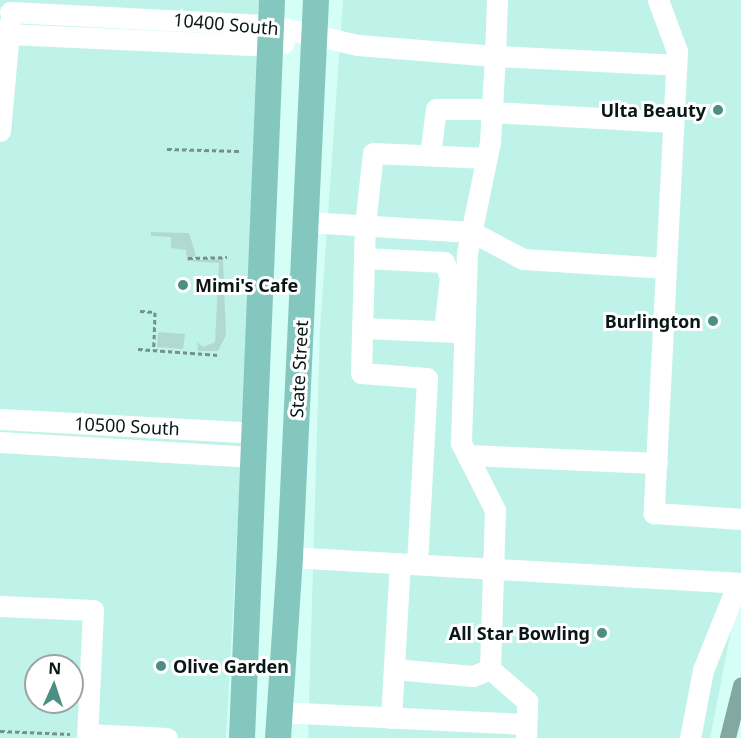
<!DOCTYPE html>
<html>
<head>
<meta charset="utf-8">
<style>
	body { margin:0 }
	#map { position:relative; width:741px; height:738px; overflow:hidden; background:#d4fef6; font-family:"Noto Sans",sans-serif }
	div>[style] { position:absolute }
	.built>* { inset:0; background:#bff3ea }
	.green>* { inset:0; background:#b2d9d1 }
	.canal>* { height:16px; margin:-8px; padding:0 8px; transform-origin:8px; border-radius:8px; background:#83a8a1 }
	.path>* { height:3px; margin-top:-1.5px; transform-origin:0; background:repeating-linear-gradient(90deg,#73908b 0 4.5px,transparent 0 7.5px) }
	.minor>* { height:21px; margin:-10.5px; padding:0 10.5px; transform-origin:10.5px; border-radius:10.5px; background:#fff }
	.major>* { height:26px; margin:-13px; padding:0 13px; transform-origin:13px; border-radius:13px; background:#84c7be }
	.dots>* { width:16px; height:16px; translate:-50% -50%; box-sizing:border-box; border:3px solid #fff; border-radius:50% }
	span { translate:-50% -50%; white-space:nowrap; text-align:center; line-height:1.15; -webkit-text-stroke:6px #fff; paint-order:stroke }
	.street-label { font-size:18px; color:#091816 }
	.poi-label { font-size:18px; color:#091816; font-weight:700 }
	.right { translate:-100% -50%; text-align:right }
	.left { translate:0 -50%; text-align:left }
	.north { position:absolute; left:24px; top:654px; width:60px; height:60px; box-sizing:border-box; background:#fff; border:2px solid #9da3a2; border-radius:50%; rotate:3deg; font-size:16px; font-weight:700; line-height:24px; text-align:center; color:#091816 }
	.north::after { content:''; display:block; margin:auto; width:21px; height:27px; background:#4a8e84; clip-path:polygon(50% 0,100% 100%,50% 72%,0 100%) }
</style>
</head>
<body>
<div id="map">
	<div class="built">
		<div style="clip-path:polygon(evenodd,0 0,266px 0,226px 738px,0 738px,0 0,36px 666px,72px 666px,72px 702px,36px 702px,36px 666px)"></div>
		<div style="clip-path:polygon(343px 0,741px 0,741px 606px,733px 621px,710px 738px,308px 738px,320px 329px)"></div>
	</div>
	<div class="green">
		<div style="clip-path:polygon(151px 232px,189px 233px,196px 255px,189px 260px,223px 259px,226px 335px,218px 351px,198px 351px,197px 342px,203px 347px,215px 342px,219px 263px,187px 261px,186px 250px,171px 248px,171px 237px,151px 236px)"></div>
		<div style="clip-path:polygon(158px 332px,185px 334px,183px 349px,157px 347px)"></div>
	</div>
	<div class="canal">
		<div style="left:728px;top:738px;width:54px;rotate:-76deg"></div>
	</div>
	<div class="path">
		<div style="left:167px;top:149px;width:72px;rotate:1.6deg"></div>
		<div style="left:188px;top:258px;width:39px;rotate:-1deg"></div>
		<div style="left:140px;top:311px;width:15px;rotate:4deg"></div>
		<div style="left:155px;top:312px;width:38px;rotate:92deg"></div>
		<div style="left:138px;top:349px;width:81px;rotate:4.2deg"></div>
		<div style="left:0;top:731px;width:70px;rotate:2.5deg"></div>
	</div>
	<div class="minor">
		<div style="left:658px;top:0;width:54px;rotate:69.6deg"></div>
		<div style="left:677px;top:51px;width:463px;rotate:92.9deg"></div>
		<div style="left:654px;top:513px;width:87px;rotate:3.9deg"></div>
		<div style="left:10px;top:12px;width:260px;rotate:2.9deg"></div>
		<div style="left:270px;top:25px;width:90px;rotate:12.8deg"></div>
		<div style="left:358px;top:45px;width:137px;rotate:4.6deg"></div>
		<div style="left:495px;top:56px;width:56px;rotate:-88deg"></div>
		<div style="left:9px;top:34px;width:261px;rotate:2.6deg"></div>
		<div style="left:270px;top:46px;width:14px;rotate:-12deg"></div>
		<div style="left:492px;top:112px;width:181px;rotate:3.2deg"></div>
		<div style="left:0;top:131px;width:110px;rotate:-84.8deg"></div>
		<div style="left:430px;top:155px;width:46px;rotate:-82.6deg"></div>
		<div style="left:436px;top:109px;width:56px"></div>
		<div style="left:307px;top:222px;width:165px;rotate:3.5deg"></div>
		<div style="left:472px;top:232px;width:58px;rotate:27.9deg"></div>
		<div style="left:523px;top:259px;width:143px;rotate:3.6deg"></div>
		<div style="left:364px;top:258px;width:80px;rotate:2.9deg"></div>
		<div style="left:444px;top:262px;width:16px;rotate:68deg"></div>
		<div style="left:450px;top:277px;width:54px;rotate:96.3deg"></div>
		<div style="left:363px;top:328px;width:94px;rotate:2.4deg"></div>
		<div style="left:0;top:419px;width:255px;rotate:3.1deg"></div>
		<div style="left:0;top:442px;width:254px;rotate:3.4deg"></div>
		<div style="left:467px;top:455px;width:190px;rotate:2.4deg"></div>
		<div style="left:290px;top:557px;width:449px;rotate:3.3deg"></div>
		<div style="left:738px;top:583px;width:94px;rotate:111.9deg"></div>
		<div style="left:703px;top:670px;width:69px;rotate:100.8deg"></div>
		<div style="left:417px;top:564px;width:186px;rotate:-86.9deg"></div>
		<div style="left:427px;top:378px;width:66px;rotate:-175.7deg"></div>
		<div style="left:361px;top:373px;width:148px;rotate:-88.5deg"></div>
		<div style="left:365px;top:225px;width:72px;rotate:-83.7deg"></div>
		<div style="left:373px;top:153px;width:114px;rotate:2.5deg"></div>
		<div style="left:0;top:606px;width:93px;rotate:2.5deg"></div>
		<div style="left:93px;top:610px;width:128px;rotate:92.7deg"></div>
		<div style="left:394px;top:669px;width:79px;rotate:5.1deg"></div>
		<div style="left:473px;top:676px;width:18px;rotate:-22deg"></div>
		<div style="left:279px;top:712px;width:247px;rotate:2.8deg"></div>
		<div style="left:391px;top:718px;width:155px;rotate:-86.7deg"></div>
		<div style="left:88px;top:734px;width:79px;rotate:2.9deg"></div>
		<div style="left:526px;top:738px;width:37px;rotate:-88deg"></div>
		<div style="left:527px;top:701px;width:49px;rotate:-139.1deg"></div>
		<div style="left:490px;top:669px;width:159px;rotate:-88.2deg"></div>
		<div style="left:495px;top:510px;width:75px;rotate:-116.9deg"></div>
		<div style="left:461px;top:443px;width:190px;rotate:-88.2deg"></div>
		<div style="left:467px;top:253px;width:113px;rotate:-78.3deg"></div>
		<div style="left:490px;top:142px;width:86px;rotate:-86.7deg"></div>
		<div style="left:495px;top:56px;width:181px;rotate:2.8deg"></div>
	</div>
	<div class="major">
		<div style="left:242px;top:738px;width:739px;rotate:-87.67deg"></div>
		<div style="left:278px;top:738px;width:181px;rotate:-86.2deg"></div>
		<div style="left:290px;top:557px;width:558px;rotate:-87.33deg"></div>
	</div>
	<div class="dots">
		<div style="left:718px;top:110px;background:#4a8e84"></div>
		<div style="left:183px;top:285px;background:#4a8e84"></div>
		<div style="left:713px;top:321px;background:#4a8e84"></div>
		<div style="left:602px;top:633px;background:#4a8e84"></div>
		<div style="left:161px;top:666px;background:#4a8e84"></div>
	</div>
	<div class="street-label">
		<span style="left:226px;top:24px;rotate:5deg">10400 South</span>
		<span style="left:299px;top:369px;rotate:-87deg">State Street</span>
		<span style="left:127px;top:426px;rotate:3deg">10500 South</span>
	</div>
	<div class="poi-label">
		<span class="right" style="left:706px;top:110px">Ulta Beauty</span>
		<span class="left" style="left:195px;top:285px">Mimi's Cafe</span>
		<span class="right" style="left:701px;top:321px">Burlington</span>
		<span class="right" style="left:590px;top:633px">All Star Bowling</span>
		<span class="left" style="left:173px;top:666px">Olive Garden</span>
	</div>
	<div class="north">N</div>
</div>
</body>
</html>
